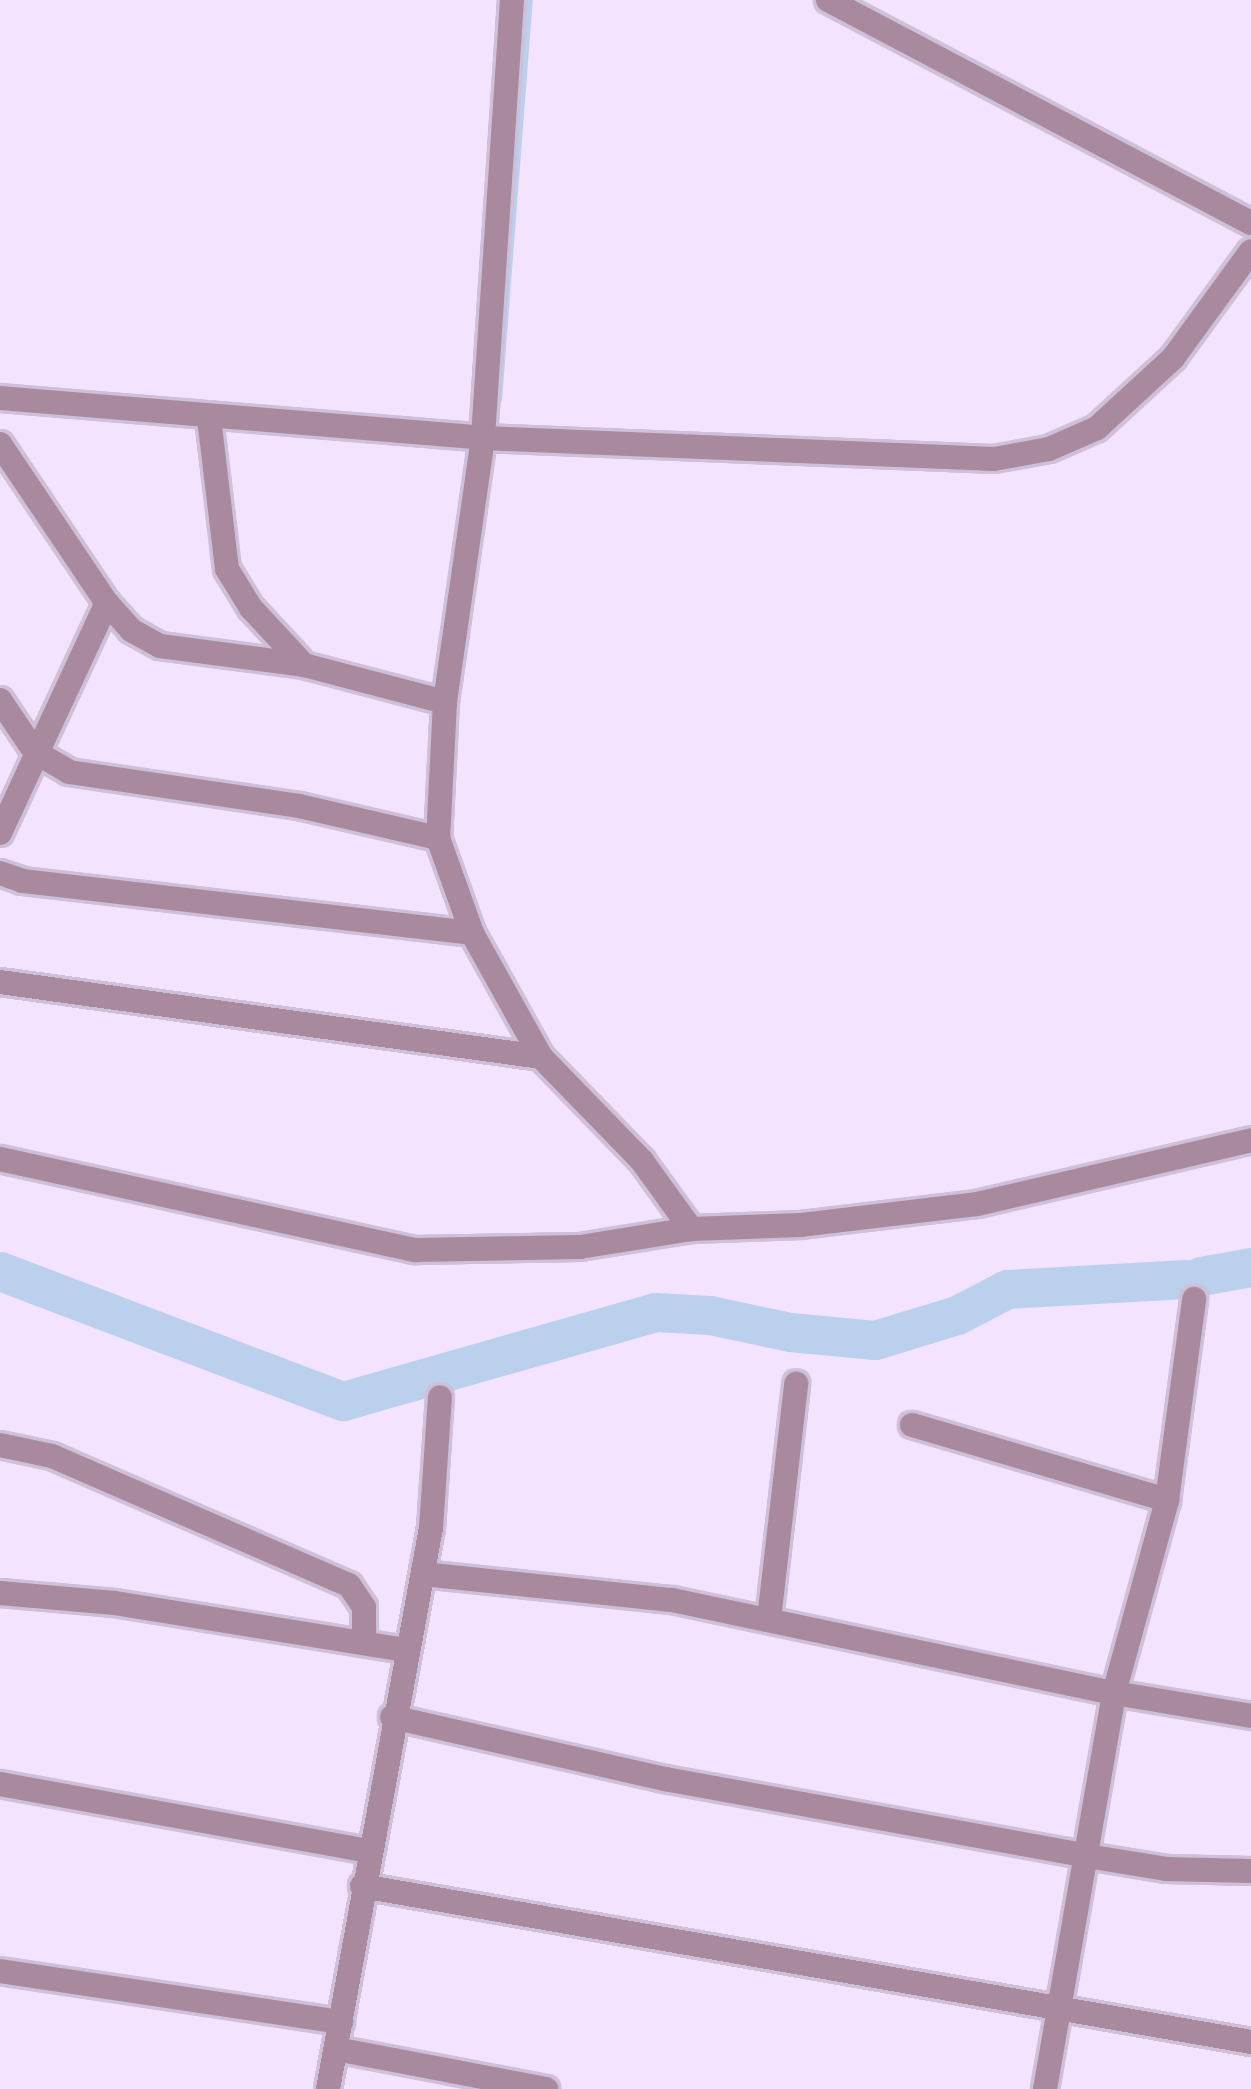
<!DOCTYPE html>
<html>
<head>
<meta charset="utf-8">
<style>
	body { margin:0 }
	#map { position:relative; width:1251px; height:2089px; overflow:hidden; background:#f3e3ff; font-family:"PT Sans Narrow",sans-serif }
	div>[style] { position:absolute }
	.stream>* { height:6px; margin:-3px; padding:0 3px; transform-origin:3px; border-radius:3px; background:#bbd0ec }
	.river>* { height:39px; margin:-19.5px; padding:0 19.5px; transform-origin:19.5px; border-radius:19.5px; background:#bbd0ec }
	.roads { filter:drop-shadow(3px 0 #cec0d9) drop-shadow(-3px 0 #cec0d9) drop-shadow(0 3px #cec0d9) drop-shadow(0 -3px #cec0d9) }
	.minor>* { height:24px; margin:-12px; padding:0 12px; transform-origin:12px; border-radius:12px; background:#a8899d }
	span { translate:-50% -50%; white-space:nowrap; text-align:center; line-height:1.15; -webkit-text-stroke:10px #fff; paint-order:stroke }
</style>
</head>
<body>
<div id="map">
	<div class="stream">
		<div style="left:499px;top:400px;width:401px;rotate:-85.6deg"></div>
	</div>
	<div class="river">
		<div style="left:0;top:1271px;width:367px;rotate:20.8deg"></div>
		<div style="left:343px;top:1401px;width:324px;rotate:-15.9deg"></div>
		<div style="left:655px;top:1312px;width:55px;rotate:3.1deg"></div>
		<div style="left:710px;top:1315px;width:82px;rotate:12deg"></div>
		<div style="left:790px;top:1332px;width:85px;rotate:5.4deg"></div>
		<div style="left:875px;top:1340px;width:86px;rotate:-17deg"></div>
		<div style="left:957px;top:1315px;width:56px;rotate:-27.5deg"></div>
		<div style="left:1007px;top:1289px;width:179px;rotate:-3.2deg"></div>
		<div style="left:1201px;top:1276px;width:51px;rotate:-10.2deg"></div>
	</div>
	<div class="roads">
		<div class="minor">
			<div style="left:512px;top:0;width:439px;rotate:93.8deg"></div>
			<div style="left:483px;top:438px;width:267px;rotate:98.2deg"></div>
			<div style="left:445px;top:702px;width:136px;rotate:92.9deg"></div>
			<div style="left:438px;top:838px;width:101px;rotate:70.3deg"></div>
			<div style="left:472px;top:933px;width:142px;rotate:60.9deg"></div>
			<div style="left:541px;top:1057px;width:145px;rotate:45.8deg"></div>
			<div style="left:642px;top:1161px;width:84px;rotate:54.2deg"></div>
			<div style="left:828px;top:0;width:478px;rotate:27.8deg"></div>
			<div style="left:0;top:398px;width:485px;rotate:4.7deg"></div>
			<div style="left:483px;top:438px;width:511px;rotate:2.35deg"></div>
			<div style="left:994px;top:459px;width:56px;rotate:-10.3deg"></div>
			<div style="left:1049px;top:449px;width:52px;rotate:-23.6deg"></div>
			<div style="left:1097px;top:428px;width:103px;rotate:-42.6deg"></div>
			<div style="left:1173px;top:358px;width:132px;rotate:-53.9deg"></div>
			<div style="left:209px;top:418px;width:152px;rotate:83.2deg"></div>
			<div style="left:227px;top:569px;width:46px;rotate:58.4deg"></div>
			<div style="left:251px;top:608px;width:78px;rotate:47.1deg"></div>
			<div style="left:0;top:444px;width:192px;rotate:56.1deg"></div>
			<div style="left:107px;top:603px;width:36px;rotate:48deg"></div>
			<div style="left:131px;top:630px;width:33px;rotate:29deg"></div>
			<div style="left:160px;top:646px;width:145px;rotate:7.5deg"></div>
			<div style="left:304px;top:665px;width:146px;rotate:14.7deg"></div>
			<div style="left:0;top:700px;width:63px;rotate:56.1deg"></div>
			<div style="left:35px;top:752px;width:39px;rotate:30deg"></div>
			<div style="left:69px;top:772px;width:232px;rotate:8.4deg"></div>
			<div style="left:299px;top:806px;width:143px;rotate:13deg"></div>
			<div style="left:0;top:833px;width:254px;rotate:-65.1deg"></div>
			<div style="left:0;top:873px;width:24px;rotate:19deg"></div>
			<div style="left:23px;top:881px;width:452px;rotate:6.6deg"></div>
			<div style="left:0;top:982px;width:546px;rotate:7.89deg"></div>
			<div style="left:0;top:1159px;width:425px;rotate:12.4deg"></div>
			<div style="left:415px;top:1250px;width:165px;rotate:-1deg"></div>
			<div style="left:580px;top:1247px;width:112px;rotate:-9.2deg"></div>
			<div style="left:691px;top:1229px;width:110px;rotate:-2.1deg"></div>
			<div style="left:801px;top:1225px;width:177px;rotate:-6.8deg"></div>
			<div style="left:977px;top:1204px;width:281px;rotate:-13.1deg"></div>
			<div style="left:912px;top:1425px;width:266px;rotate:16.4deg"></div>
			<div style="left:0;top:1445px;width:53px;rotate:11.9deg"></div>
			<div style="left:52px;top:1456px;width:324px;rotate:23.5deg"></div>
			<div style="left:349px;top:1585px;width:27px;rotate:56deg"></div>
			<div style="left:364px;top:1607px;width:35px;rotate:90deg"></div>
			<div style="left:423px;top:1574px;width:250px;rotate:6deg"></div>
			<div style="left:672px;top:1600px;width:452px;rotate:11.9deg"></div>
			<div style="left:1114px;top:1693px;width:139px;rotate:9.5deg"></div>
			<div style="left:0;top:1593px;width:115px;rotate:5deg"></div>
			<div style="left:115px;top:1603px;width:295px;rotate:9.2deg"></div>
			<div style="left:769px;top:1619px;width:237px;rotate:-83.4deg"></div>
			<div style="left:392px;top:1717px;width:280px;rotate:12.8deg"></div>
			<div style="left:665px;top:1779px;width:429px;rotate:10.3deg"></div>
			<div style="left:1087px;top:1856px;width:80px;rotate:9.3deg"></div>
			<div style="left:1166px;top:1869px;width:85px;rotate:1.3deg"></div>
			<div style="left:0;top:1784px;width:374px;rotate:10.3deg"></div>
			<div style="left:362px;top:1886px;width:903px;rotate:9.95deg"></div>
			<div style="left:0;top:1971px;width:345px;rotate:8.5deg"></div>
			<div style="left:336px;top:2049px;width:214px;rotate:10.8deg"></div>
			<div style="left:328px;top:2089px;width:570px;rotate:-79.6deg"></div>
			<div style="left:431px;top:1528px;width:131px;rotate:-86.1deg"></div>
			<div style="left:1045px;top:2089px;width:402px;rotate:-80.1deg"></div>
			<div style="left:1114px;top:1693px;width:200px;rotate:-74.6deg"></div>
			<div style="left:1167px;top:1500px;width:203px;rotate:-82.3deg"></div>
		</div>
	</div>
</div>
</body>
</html>
